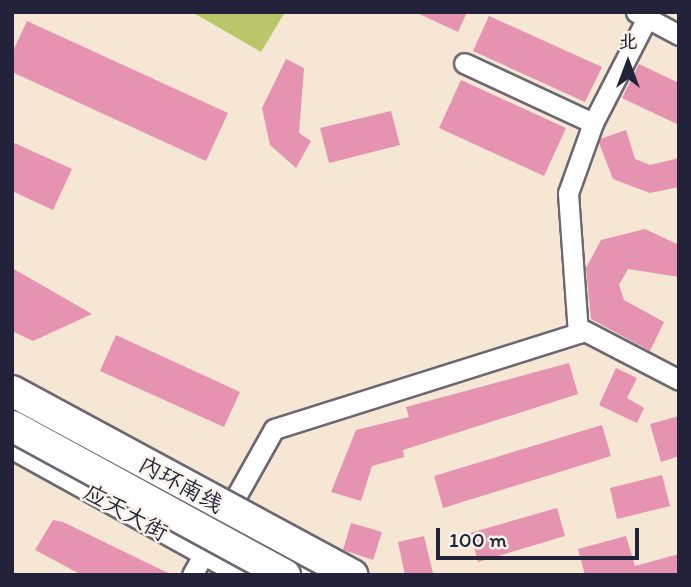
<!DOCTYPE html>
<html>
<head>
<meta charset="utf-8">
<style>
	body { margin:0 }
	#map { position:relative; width:691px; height:587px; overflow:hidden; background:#f5e7d3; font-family:Itim,"LXGW WenKai TC",sans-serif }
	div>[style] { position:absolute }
	.green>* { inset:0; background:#bac668 }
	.building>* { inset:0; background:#e692b1 }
	.roads { filter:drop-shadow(2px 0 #6c6770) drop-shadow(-2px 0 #6c6770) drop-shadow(0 2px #6c6770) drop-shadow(0 -2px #6c6770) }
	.minor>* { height:19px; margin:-9.5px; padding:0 9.5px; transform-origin:9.5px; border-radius:9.5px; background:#fff }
	.major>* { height:24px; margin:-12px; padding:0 12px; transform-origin:12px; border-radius:12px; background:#fff }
	.bridges { filter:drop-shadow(2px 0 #6c6770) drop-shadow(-2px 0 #6c6770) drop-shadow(0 2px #6c6770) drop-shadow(0 -2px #6c6770) }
	.highway-bridge>* { height:30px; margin:-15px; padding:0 15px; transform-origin:15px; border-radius:15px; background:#fff }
	span { translate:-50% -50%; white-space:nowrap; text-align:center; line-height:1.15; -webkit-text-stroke:5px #f7f3e8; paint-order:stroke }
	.street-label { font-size:23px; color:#22223b }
	.frame { position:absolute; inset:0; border:14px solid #22223b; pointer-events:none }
	.north { position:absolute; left:593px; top:28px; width:70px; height:70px; -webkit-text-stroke:5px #f7f3e8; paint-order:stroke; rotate:0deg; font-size:19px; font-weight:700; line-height:28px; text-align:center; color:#22223b }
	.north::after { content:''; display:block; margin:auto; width:24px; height:32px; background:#22223b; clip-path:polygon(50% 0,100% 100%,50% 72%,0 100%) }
	.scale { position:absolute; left:436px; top:528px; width:203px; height:32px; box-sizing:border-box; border:4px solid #22223b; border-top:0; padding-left:9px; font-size:21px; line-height:24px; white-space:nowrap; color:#22223b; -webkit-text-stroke:5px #f7f3e8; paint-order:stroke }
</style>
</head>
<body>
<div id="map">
	<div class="green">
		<div style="clip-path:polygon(192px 12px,285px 12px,261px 52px)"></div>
	</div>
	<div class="building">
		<div style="clip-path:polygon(415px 12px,467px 12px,458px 32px)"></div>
		<div style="clip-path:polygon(489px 16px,602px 67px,585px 102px,473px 51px)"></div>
		<div style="clip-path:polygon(27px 21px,228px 113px,206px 161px,12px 72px,12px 53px)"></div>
		<div style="clip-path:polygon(286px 59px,304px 68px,299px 133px,311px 141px,296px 168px,270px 145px,262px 108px)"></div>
		<div style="clip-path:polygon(639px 64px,679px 83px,679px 125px,622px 98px)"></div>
		<div style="clip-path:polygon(461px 80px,566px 128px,544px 176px,439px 128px)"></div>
		<div style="clip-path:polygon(391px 111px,400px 145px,329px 163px,320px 128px)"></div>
		<div style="clip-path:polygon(626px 130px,635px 159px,650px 165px,679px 158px,679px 187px,650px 193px,613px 179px,599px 143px,600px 139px)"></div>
		<div style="clip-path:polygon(12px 142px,72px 169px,53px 210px,12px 191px)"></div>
		<div style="clip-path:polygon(645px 229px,679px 245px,679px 277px,628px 269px,619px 285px,624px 300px,664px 322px,650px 351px,591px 319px,586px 268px,601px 240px)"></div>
		<div style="clip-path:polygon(12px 268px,92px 314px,33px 341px,12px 331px)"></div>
		<div style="clip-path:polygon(116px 335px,240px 392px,224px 427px,100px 371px)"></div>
		<div style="clip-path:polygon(569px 363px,578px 394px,403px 450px,404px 457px,372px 466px,361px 501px,331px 492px,356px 430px,409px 417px,406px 407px)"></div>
		<div style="clip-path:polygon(616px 368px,637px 378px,627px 398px,644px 408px,637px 423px,599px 405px)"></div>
		<div style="clip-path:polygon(679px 416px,679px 456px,661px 462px,650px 424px)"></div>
		<div style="clip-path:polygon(602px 425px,611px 456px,443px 508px,434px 476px)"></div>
		<div style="clip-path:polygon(662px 475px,670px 506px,617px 519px,610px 488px)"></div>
		<div style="clip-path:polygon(557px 508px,565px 536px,478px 562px,470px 533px)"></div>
		<div style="clip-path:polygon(53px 520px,63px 522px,172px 575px,82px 575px,35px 550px)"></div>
		<div style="clip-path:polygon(351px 523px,382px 532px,373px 560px,343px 550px)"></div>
		<div style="clip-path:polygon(424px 536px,433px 573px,405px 575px,398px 542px)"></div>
		<div style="clip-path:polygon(626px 536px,635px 566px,679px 554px,679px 575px,585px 575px,578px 549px)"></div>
	</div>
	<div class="roads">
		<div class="minor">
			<div style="left:636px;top:12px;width:49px;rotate:28.1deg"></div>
			<div style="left:593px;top:123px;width:118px;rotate:-62.8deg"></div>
			<div style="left:578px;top:333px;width:7px;rotate:-16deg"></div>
			<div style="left:585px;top:331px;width:106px;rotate:27.5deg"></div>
			<div style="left:12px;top:449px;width:260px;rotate:28.9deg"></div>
			<div style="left:192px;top:575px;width:167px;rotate:-60.7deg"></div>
			<div style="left:274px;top:429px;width:319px;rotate:-17.5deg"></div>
			<div style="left:578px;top:333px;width:140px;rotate:-94.1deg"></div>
			<div style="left:568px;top:193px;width:74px;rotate:-70.3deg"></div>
			<div style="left:593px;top:123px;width:142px;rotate:-155.1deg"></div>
		</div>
		<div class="major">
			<div style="left:266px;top:549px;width:55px;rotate:28deg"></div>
		</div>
	</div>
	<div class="bridges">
		<div class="highway-bridge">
			<div style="left:12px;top:391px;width:387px;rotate:28.4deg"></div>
			<div style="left:12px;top:426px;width:311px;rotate:28.6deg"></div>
		</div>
	</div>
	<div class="street-label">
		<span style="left:181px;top:484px;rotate:29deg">内环南线</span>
		<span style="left:126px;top:512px;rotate:29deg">应天大街</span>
	</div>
	<div class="frame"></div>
	<div class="north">北</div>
	<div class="scale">100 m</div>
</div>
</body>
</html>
